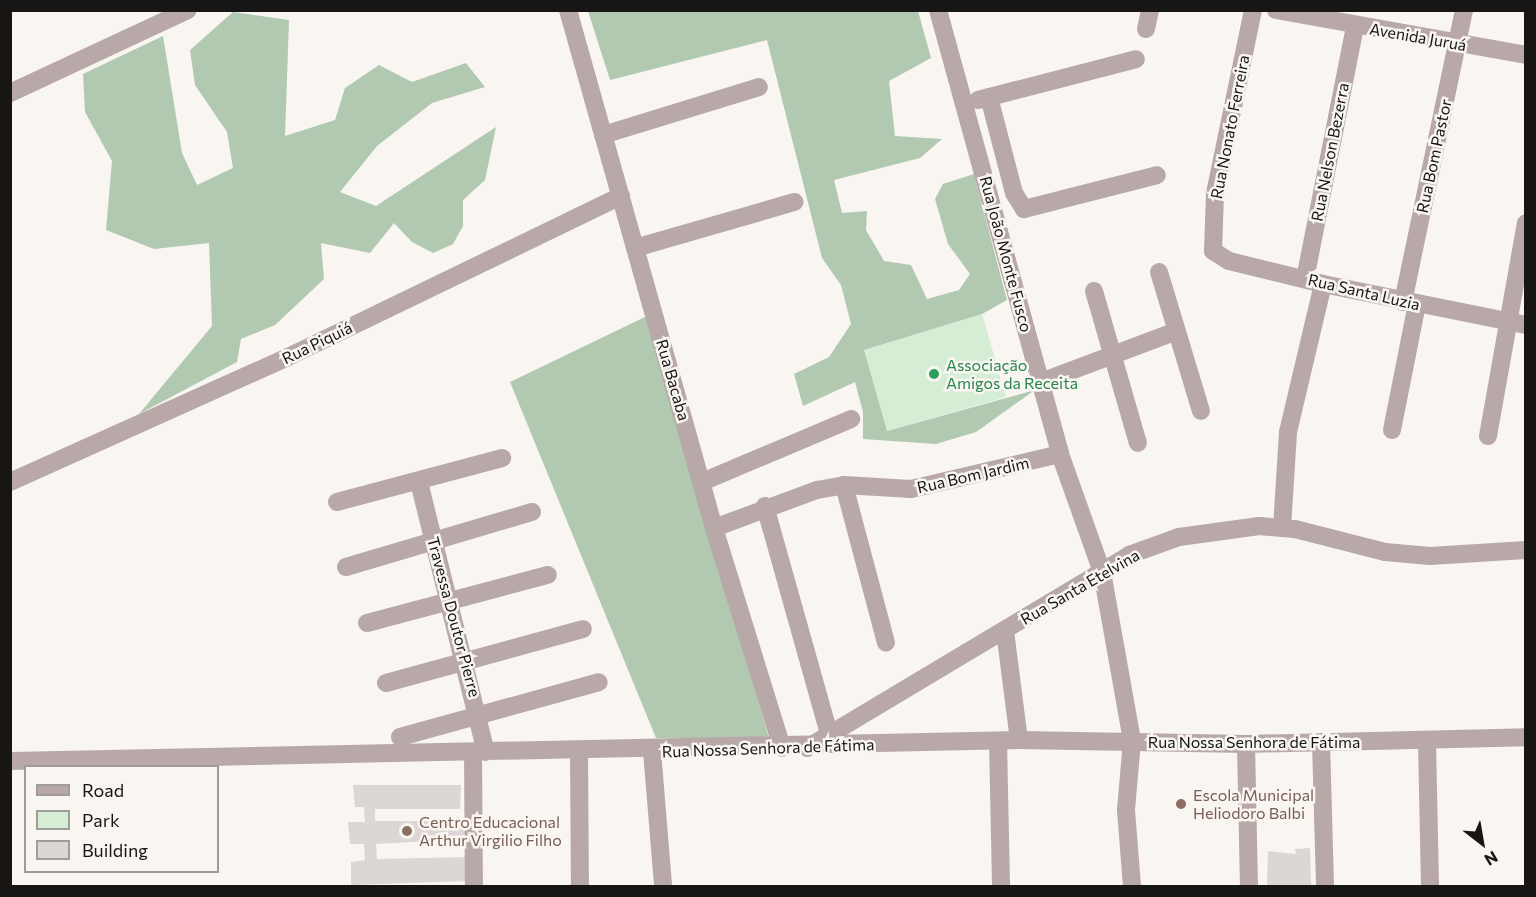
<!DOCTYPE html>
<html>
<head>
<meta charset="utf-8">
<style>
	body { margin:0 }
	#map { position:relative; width:1536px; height:897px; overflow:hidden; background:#f9f5f1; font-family:Commissioner,sans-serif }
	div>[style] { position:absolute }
	.green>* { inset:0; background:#d5ecd5 }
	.forest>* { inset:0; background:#b1c8b1 }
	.building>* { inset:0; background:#dcd6d5 }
	.minor>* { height:18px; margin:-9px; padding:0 9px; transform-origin:9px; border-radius:9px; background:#b8a8a8 }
	.dots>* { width:16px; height:16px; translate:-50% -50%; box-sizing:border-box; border:3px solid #f9f5f1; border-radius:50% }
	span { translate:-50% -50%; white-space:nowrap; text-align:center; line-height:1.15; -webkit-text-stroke:5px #f9f5f1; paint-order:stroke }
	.street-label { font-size:16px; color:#171615 }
	.leisure-label { font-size:16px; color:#27864d }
	.left { translate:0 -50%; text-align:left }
	.education-label { font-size:16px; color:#785e54 }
	.frame { position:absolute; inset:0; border:12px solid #171615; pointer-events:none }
	.legend { position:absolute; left:24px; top:765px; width:195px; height:108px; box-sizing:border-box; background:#f9f5f1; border:2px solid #9f9c99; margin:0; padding:8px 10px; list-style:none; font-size:18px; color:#171615 }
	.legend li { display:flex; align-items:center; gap:12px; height:30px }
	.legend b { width:30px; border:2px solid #9f9c99 }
	.north { position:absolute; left:1452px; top:813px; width:60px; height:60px; -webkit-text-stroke:4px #f9f5f1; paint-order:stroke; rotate:149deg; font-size:16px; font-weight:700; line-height:24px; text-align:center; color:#171615 }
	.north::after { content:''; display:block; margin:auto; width:21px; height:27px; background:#171615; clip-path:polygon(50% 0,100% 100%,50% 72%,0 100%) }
</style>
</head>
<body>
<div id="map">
	<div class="green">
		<div style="clip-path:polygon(982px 314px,1006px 397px,887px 431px,861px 351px)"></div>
	</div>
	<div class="forest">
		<div style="clip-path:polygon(588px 11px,918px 11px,931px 58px,889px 81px,895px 136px,942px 139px,920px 158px,834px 180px,842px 213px,867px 211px,866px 230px,884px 261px,911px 265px,927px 299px,959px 290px,970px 274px,948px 244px,935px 199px,943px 184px,974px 174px,1007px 300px,982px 314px,864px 350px,887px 431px,1035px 390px,976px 432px,936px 444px,863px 439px,863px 412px,855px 382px,803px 406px,794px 374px,829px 357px,851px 324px,841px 285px,822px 258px,767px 40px,610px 80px)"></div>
		<div style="clip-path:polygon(233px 12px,289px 20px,285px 136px,335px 120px,345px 88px,379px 65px,412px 82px,466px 63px,485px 87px,432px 103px,377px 146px,340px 192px,376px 206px,496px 127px,485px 180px,463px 200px,463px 226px,453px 244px,433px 253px,412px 242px,394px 223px,370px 253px,321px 243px,324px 279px,275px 325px,241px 339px,237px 362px,139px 414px,212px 326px,209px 243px,154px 249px,106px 230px,112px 161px,85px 112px,83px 74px,163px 36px,182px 153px,197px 185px,233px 168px,227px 132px,195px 85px,190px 50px)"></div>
		<div style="clip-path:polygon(647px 316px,769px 738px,656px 738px,510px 382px)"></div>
	</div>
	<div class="building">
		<div style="clip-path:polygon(353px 785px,461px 785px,460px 809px,375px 809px,375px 821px,464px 821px,465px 839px,376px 844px,377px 859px,469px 857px,467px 881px,351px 885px,351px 862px,365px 860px,364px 844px,350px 844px,348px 822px,365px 822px,364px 807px,355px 807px)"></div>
		<div style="clip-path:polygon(1310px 848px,1311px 886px,1267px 886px,1268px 851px,1296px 854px,1295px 849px)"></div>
	</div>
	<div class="minor">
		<div style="left:568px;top:10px;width:538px;rotate:74.26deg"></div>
		<div style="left:714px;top:528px;width:230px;rotate:72.8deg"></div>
		<div style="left:938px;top:10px;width:460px;rotate:74.6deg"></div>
		<div style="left:1060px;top:454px;width:125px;rotate:70.4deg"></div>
		<div style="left:1102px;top:572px;width:172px;rotate:79.9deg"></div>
		<div style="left:1132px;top:741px;width:69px;rotate:95deg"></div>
		<div style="left:1126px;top:810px;width:76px;rotate:85.5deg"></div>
		<div style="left:1253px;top:10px;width:188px;rotate:101.7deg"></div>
		<div style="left:1215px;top:194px;width:57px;rotate:92deg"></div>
		<div style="left:1213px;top:251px;width:19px;rotate:32deg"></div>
		<div style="left:1229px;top:261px;width:97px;rotate:13.7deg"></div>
		<div style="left:1323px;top:284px;width:207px;rotate:11.4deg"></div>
		<div style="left:1276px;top:10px;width:254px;rotate:10.2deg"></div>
		<div style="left:1146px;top:29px;width:19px;rotate:-78deg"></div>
		<div style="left:10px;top:93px;width:196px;rotate:-25deg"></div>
		<div style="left:989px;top:97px;width:99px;rotate:75.4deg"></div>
		<div style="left:1014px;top:193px;width:19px;rotate:58deg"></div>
		<div style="left:1024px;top:209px;width:137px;rotate:-14.3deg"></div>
		<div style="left:978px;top:100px;width:163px;rotate:-14.5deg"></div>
		<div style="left:603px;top:135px;width:163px;rotate:-17.1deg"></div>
		<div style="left:635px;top:248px;width:166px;rotate:-16.1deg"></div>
		<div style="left:1159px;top:272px;width:145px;rotate:73.2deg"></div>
		<div style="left:1305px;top:279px;width:258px;rotate:-78.8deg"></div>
		<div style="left:1094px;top:291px;width:158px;rotate:73.9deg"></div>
		<div style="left:1403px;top:302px;width:298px;rotate:-78.2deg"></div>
		<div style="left:1041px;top:382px;width:145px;rotate:-20.6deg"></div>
		<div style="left:1392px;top:430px;width:128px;rotate:-78.8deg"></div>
		<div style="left:1488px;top:436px;width:216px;rotate:-79.9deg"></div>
		<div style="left:10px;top:482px;width:305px;rotate:-24.2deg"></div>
		<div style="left:288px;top:357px;width:370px;rotate:-25.8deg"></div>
		<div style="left:419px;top:482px;width:278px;rotate:76.1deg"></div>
		<div style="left:702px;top:482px;width:162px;rotate:-22.9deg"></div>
		<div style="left:844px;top:485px;width:163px;rotate:75.1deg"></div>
		<div style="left:337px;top:502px;width:171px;rotate:-14.9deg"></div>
		<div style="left:765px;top:506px;width:236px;rotate:74.3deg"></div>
		<div style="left:714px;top:528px;width:110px;rotate:-20.3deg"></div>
		<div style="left:817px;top:490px;width:27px;rotate:-10deg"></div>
		<div style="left:844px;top:485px;width:67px;rotate:3.4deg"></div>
		<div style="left:911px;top:489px;width:153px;rotate:-13.2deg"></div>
		<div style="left:1282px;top:528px;width:96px;rotate:-86.4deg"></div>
		<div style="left:1288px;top:432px;width:152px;rotate:-76.7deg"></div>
		<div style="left:346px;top:567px;width:194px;rotate:-16.5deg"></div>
		<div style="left:367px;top:623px;width:187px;rotate:-14.9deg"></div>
		<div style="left:1005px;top:631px;width:110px;rotate:82.7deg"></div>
		<div style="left:386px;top:683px;width:204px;rotate:-15.3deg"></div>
		<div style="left:400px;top:737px;width:206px;rotate:-15.4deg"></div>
		<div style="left:998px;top:741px;width:145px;rotate:88.8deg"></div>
		<div style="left:1321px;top:742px;width:144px;rotate:88.4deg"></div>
		<div style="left:1427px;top:742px;width:144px;rotate:88.8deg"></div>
		<div style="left:1246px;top:744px;width:142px;rotate:88.8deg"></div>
		<div style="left:807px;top:748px;width:375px;rotate:-30.9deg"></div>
		<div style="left:1129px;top:555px;width:53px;rotate:-19.8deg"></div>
		<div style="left:1179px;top:537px;width:81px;rotate:-7.8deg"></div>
		<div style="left:1259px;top:526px;width:36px;rotate:5deg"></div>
		<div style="left:1295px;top:529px;width:93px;rotate:14.3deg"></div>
		<div style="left:1385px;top:552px;width:45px;rotate:5.1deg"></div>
		<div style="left:1430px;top:556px;width:96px;rotate:-3.6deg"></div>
		<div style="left:579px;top:751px;width:135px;rotate:89.6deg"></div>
		<div style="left:652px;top:751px;width:135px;rotate:85.3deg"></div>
		<div style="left:473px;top:752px;width:134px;rotate:89.6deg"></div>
		<div style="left:10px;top:761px;width:1009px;rotate:-1.19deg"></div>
		<div style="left:1019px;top:740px;width:227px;rotate:1deg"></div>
		<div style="left:1246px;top:744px;width:280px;rotate:-1.4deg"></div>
	</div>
	<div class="dots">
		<div style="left:934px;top:374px;background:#2e9e5b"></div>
		<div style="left:1181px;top:804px;background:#8d6e63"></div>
		<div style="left:407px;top:831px;background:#8d6e63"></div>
	</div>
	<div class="street-label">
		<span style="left:1418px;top:37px;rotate:10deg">Avenida Juruá</span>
		<span style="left:1230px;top:127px;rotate:-79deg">Rua Nonato Ferreira</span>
		<span style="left:1330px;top:152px;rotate:-79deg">Rua Nelson Bezerra</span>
		<span style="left:1434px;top:156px;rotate:-78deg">Rua Bom Pastor</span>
		<span style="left:1006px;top:254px;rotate:75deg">Rua João Monte Fusco</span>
		<span style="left:1364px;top:292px;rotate:13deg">Rua Santa Luzia</span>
		<span style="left:317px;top:343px;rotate:-26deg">Rua Piquiá</span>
		<span style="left:673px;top:380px;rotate:74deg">Rua Bacaba</span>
		<span style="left:973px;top:475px;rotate:-13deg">Rua Bom Jardim</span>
		<span style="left:1080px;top:587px;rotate:-30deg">Rua Santa Etelvina</span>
		<span style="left:454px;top:617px;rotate:75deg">Travessa Doutor Pierre</span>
		<span style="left:1254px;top:742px">Rua Nossa Senhora de Fátima</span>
		<span style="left:768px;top:748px;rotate:-2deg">Rua Nossa Senhora de Fátima</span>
	</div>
	<div class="leisure-label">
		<span class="left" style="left:946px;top:374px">Associação<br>Amigos da Receita</span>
	</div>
	<div class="education-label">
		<span class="left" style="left:1193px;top:804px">Escola Municipal<br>Heliodoro Balbi</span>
		<span class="left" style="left:419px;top:831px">Centro Educacional<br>Arthur Virgilio Filho</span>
	</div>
	<div class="frame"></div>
	<ul class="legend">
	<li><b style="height:8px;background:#b8a8a8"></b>Road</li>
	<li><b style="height:16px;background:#d5ecd5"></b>Park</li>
	<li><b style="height:16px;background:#dcd6d5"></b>Building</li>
	</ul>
	<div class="north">N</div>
</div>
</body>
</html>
